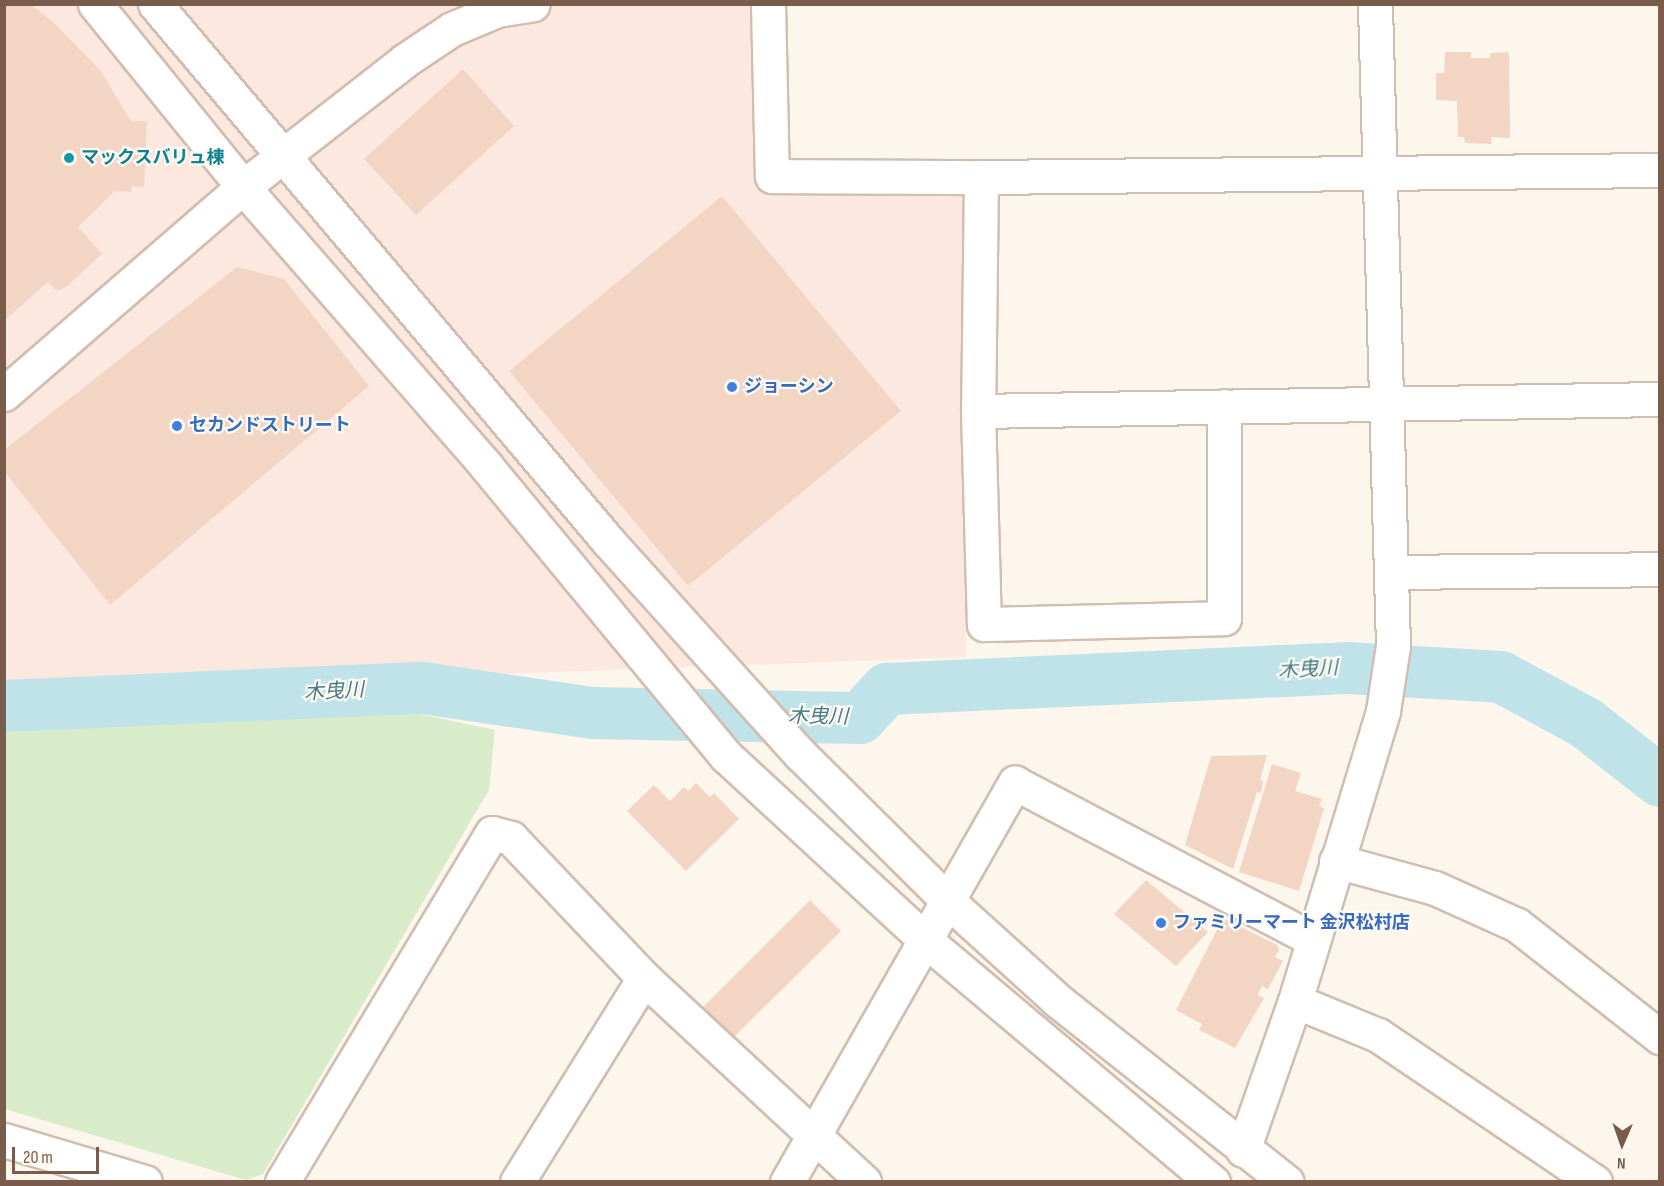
<!DOCTYPE html>
<html>
<head>
<meta charset="utf-8">
<style>
	body { margin:0 }
	#map { position:relative; width:1664px; height:1186px; overflow:hidden; background:#fdf6ec; font-family:"Sofia Sans Condensed","Noto Sans JP",sans-serif }
	div>[style] { position:absolute }
	.commercial>* { inset:0; background:#fde8e0 }
	.green>* { inset:0; background:#d8ecc9 }
	.river>* { height:52px; margin:-26px; padding:0 26px; transform-origin:26px; border-radius:26px; background:#bfe3e8 }
	.building>* { inset:0; background:#f3d5c3 }
	.roads { filter:drop-shadow(2px 0 #d1beb0) drop-shadow(-2px 0 #d1beb0) drop-shadow(0 2px #d1beb0) drop-shadow(0 -2px #d1beb0) }
	.minor>* { height:33px; margin:-16.5px; padding:0 16.5px; transform-origin:16.5px; border-radius:16.5px; background:#fff }
	.dots>* { width:16px; height:16px; translate:-50% -50%; box-sizing:border-box; border:3px solid #fffaf3; border-radius:50% }
	span { translate:-50% -50%; white-space:nowrap; text-align:center; line-height:1.15; -webkit-text-stroke:4.5px #fffaf3; paint-order:stroke }
	.culture-label { font-size:18px; color:#0d838f; font-weight:700 }
	.left { translate:0 -50%; text-align:left }
	.shop-label { font-size:18px; color:#366cbe; font-weight:700 }
	.water-label { font-size:20px; color:#437c86; font-style:italic }
	.frame { position:absolute; inset:0; border:6px solid #7a5c4d; pointer-events:none }
	.north { position:absolute; left:1592px; top:1114px; width:60px; height:60px; -webkit-text-stroke:4px #fffaf3; paint-order:stroke; rotate:182deg; font-size:16px; font-weight:700; line-height:24px; text-align:center; color:#7a5c4d }
	.north::after { content:''; display:block; margin:auto; width:21px; height:27px; background:#7a5c4d; clip-path:polygon(50% 0,100% 100%,50% 72%,0 100%) }
	.scale { position:absolute; left:12px; top:1147px; width:87px; height:27px; box-sizing:border-box; border:3px solid #7a5c4d; border-top:0; padding-left:8px; font-size:18px; line-height:21px; white-space:nowrap; color:#7a5c4d; -webkit-text-stroke:4px #fffaf3; paint-order:stroke }
</style>
</head>
<body>
<div id="map">
	<div class="commercial">
		<div style="clip-path:polygon(4px 5px,782px 5px,787px 163px,965px 162px,966px 657px,5px 692px)"></div>
	</div>
	<div class="green">
		<div style="clip-path:polygon(410px 712px,495px 730px,489px 790px,263px 1174px,246px 1180px,5px 1109px,5px 721px)"></div>
	</div>
	<div class="river">
		<div style="left:4px;top:706px;width:419px;rotate:-2.5deg"></div>
		<div style="left:423px;top:688px;width:172px;rotate:8.4deg"></div>
		<div style="left:593px;top:713px;width:267px;rotate:1.1deg"></div>
		<div style="left:860px;top:718px;width:40px;rotate:-47deg"></div>
		<div style="left:887px;top:689px;width:460px;rotate:-2.6deg"></div>
		<div style="left:1347px;top:668px;width:154px;rotate:3.3deg"></div>
		<div style="left:1501px;top:677px;width:97px;rotate:28.4deg"></div>
		<div style="left:1586px;top:723px;width:94px;rotate:38.1deg"></div>
	</div>
	<div class="building">
		<div style="clip-path:polygon(4px 4px,30px 4px,52px 21px,101px 71px,131px 121px,147px 121px,144px 187px,132px 186px,131px 192px,115px 191px,78px 227px,102px 254px,66px 287px,57px 291px,48px 282px,4px 321px)"></div>
		<div style="clip-path:polygon(1445px 52px,1471px 52px,1471px 58px,1490px 58px,1490px 53px,1509px 52px,1510px 138px,1491px 137px,1492px 144px,1465px 143px,1464px 137px,1458px 137px,1457px 101px,1436px 100px,1436px 73px,1444px 73px)"></div>
		<div style="clip-path:polygon(463px 69px,514px 126px,416px 215px,364px 159px)"></div>
		<div style="clip-path:polygon(722px 196px,901px 411px,688px 586px,509px 371px)"></div>
		<div style="clip-path:polygon(237px 267px,284px 279px,369px 386px,110px 605px,4px 471px,4px 450px)"></div>
		<div style="clip-path:polygon(1267px 755px,1260px 780px,1263px 781px,1261px 793px,1257px 792px,1233px 869px,1185px 845px,1211px 756px)"></div>
		<div style="clip-path:polygon(1272px 764px,1301px 773px,1295px 791px,1322px 799px,1319px 806px,1324px 808px,1299px 891px,1239px 872px)"></div>
		<div style="clip-path:polygon(696px 783px,710px 797px,714px 793px,739px 819px,686px 871px,627px 811px,654px 785px,670px 801px,684px 787px,688px 791px)"></div>
		<div style="clip-path:polygon(1146px 880px,1208px 932px,1176px 966px,1114px 914px)"></div>
		<div style="clip-path:polygon(810px 900px,841px 931px,733px 1038px,703px 1007px)"></div>
		<div style="clip-path:polygon(1223px 918px,1277px 945px,1279px 950px,1275px 957px,1283px 961px,1268px 989px,1262px 986px,1258px 995px,1264px 998px,1235px 1048px,1199px 1030px,1202px 1024px,1176px 1010px)"></div>
	</div>
	<div class="roads">
		<div class="minor">
			<div style="left:95px;top:4px;width:235px;rotate:51deg"></div>
			<div style="left:243px;top:187px;width:370px;rotate:48.9deg"></div>
			<div style="left:486px;top:466px;width:376px;rotate:50.4deg"></div>
			<div style="left:726px;top:756px;width:270px;rotate:42.7deg"></div>
			<div style="left:924px;top:939px;width:378px;rotate:40.1deg"></div>
			<div style="left:155px;top:4px;width:703px;rotate:49.85deg"></div>
			<div style="left:608px;top:541px;width:287px;rotate:48deg"></div>
			<div style="left:800px;top:754px;width:209px;rotate:44.8deg"></div>
			<div style="left:948px;top:901px;width:147px;rotate:42.2deg"></div>
			<div style="left:1057px;top:1000px;width:293px;rotate:38.4deg"></div>
			<div style="left:768px;top:4px;width:172px;rotate:88.7deg"></div>
			<div style="left:772px;top:176px;width:209px;rotate:0.3deg"></div>
			<div style="left:981px;top:177px;width:234px;rotate:90.7deg"></div>
			<div style="left:978px;top:411px;width:682px;rotate:-1.01deg"></div>
			<div style="left:981px;top:177px;width:679px;rotate:-0.59deg"></div>
			<div style="left:4px;top:394px;width:316px;rotate:-40.9deg"></div>
			<div style="left:243px;top:187px;width:204px;rotate:-38deg"></div>
			<div style="left:404px;top:61px;width:58px;rotate:-33.7deg"></div>
			<div style="left:452px;top:29px;width:49px;rotate:-22.9deg"></div>
			<div style="left:497px;top:10px;width:36px;rotate:-9deg"></div>
			<div style="left:978px;top:411px;width:213px;rotate:88.4deg"></div>
			<div style="left:984px;top:624px;width:240px;rotate:-1.4deg"></div>
			<div style="left:1224px;top:618px;width:212px;rotate:-90deg"></div>
			<div style="left:1392px;top:572px;width:268px;rotate:-0.6deg"></div>
			<div style="left:1336px;top:861px;width:103px;rotate:15.3deg"></div>
			<div style="left:1435px;top:888px;width:90px;rotate:24.3deg"></div>
			<div style="left:1517px;top:925px;width:182px;rotate:38.1deg"></div>
			<div style="left:1295px;top:1001px;width:90px;rotate:22.3deg"></div>
			<div style="left:1378px;top:1035px;width:262px;rotate:34.1deg"></div>
			<div style="left:4px;top:1140px;width:147px;rotate:16.6deg"></div>
			<div style="left:1243px;top:1150px;width:158px;rotate:-70.8deg"></div>
			<div style="left:1295px;top:1001px;width:303px;rotate:-73.1deg"></div>
			<div style="left:1383px;top:711px;width:66px;rotate:-81.3deg"></div>
			<div style="left:1393px;top:646px;width:642px;rotate:-91.61deg"></div>
			<div style="left:282px;top:1182px;width:407px;rotate:-59deg"></div>
			<div style="left:492px;top:833px;width:20px;rotate:15deg"></div>
			<div style="left:511px;top:838px;width:193px;rotate:46.5deg"></div>
			<div style="left:644px;top:978px;width:300px;rotate:42.8deg"></div>
			<div style="left:517px;top:1182px;width:240px;rotate:-58.1deg"></div>
			<div style="left:787px;top:1182px;width:460px;rotate:-60.3deg"></div>
			<div style="left:1015px;top:783px;width:335px;rotate:27.7deg"></div>
		</div>
	</div>
	<div class="dots">
		<div style="left:69px;top:158px;background:#0f9aa8"></div>
		<div style="left:732px;top:387px;background:#3f7fe0"></div>
		<div style="left:177px;top:426px;background:#3f7fe0"></div>
		<div style="left:1161px;top:923px;background:#3f7fe0"></div>
	</div>
	<div class="culture-label">
		<span class="left" style="left:81px;top:158px">マックスバリュ棟</span>
	</div>
	<div class="shop-label">
		<span class="left" style="left:744px;top:387px">ジョーシン</span>
		<span class="left" style="left:189px;top:426px">セカンドストリート</span>
		<span class="left" style="left:1173px;top:923px">ファミリーマート 金沢松村店</span>
	</div>
	<div class="water-label">
		<span style="left:1308px;top:670px;rotate:-3deg">木曳川</span>
		<span style="left:334px;top:692px;rotate:-3deg">木曳川</span>
		<span style="left:818px;top:717px;rotate:1deg">木曳川</span>
	</div>
	<div class="frame"></div>
	<div class="north">N</div>
	<div class="scale">20 m</div>
</div>
</body>
</html>
